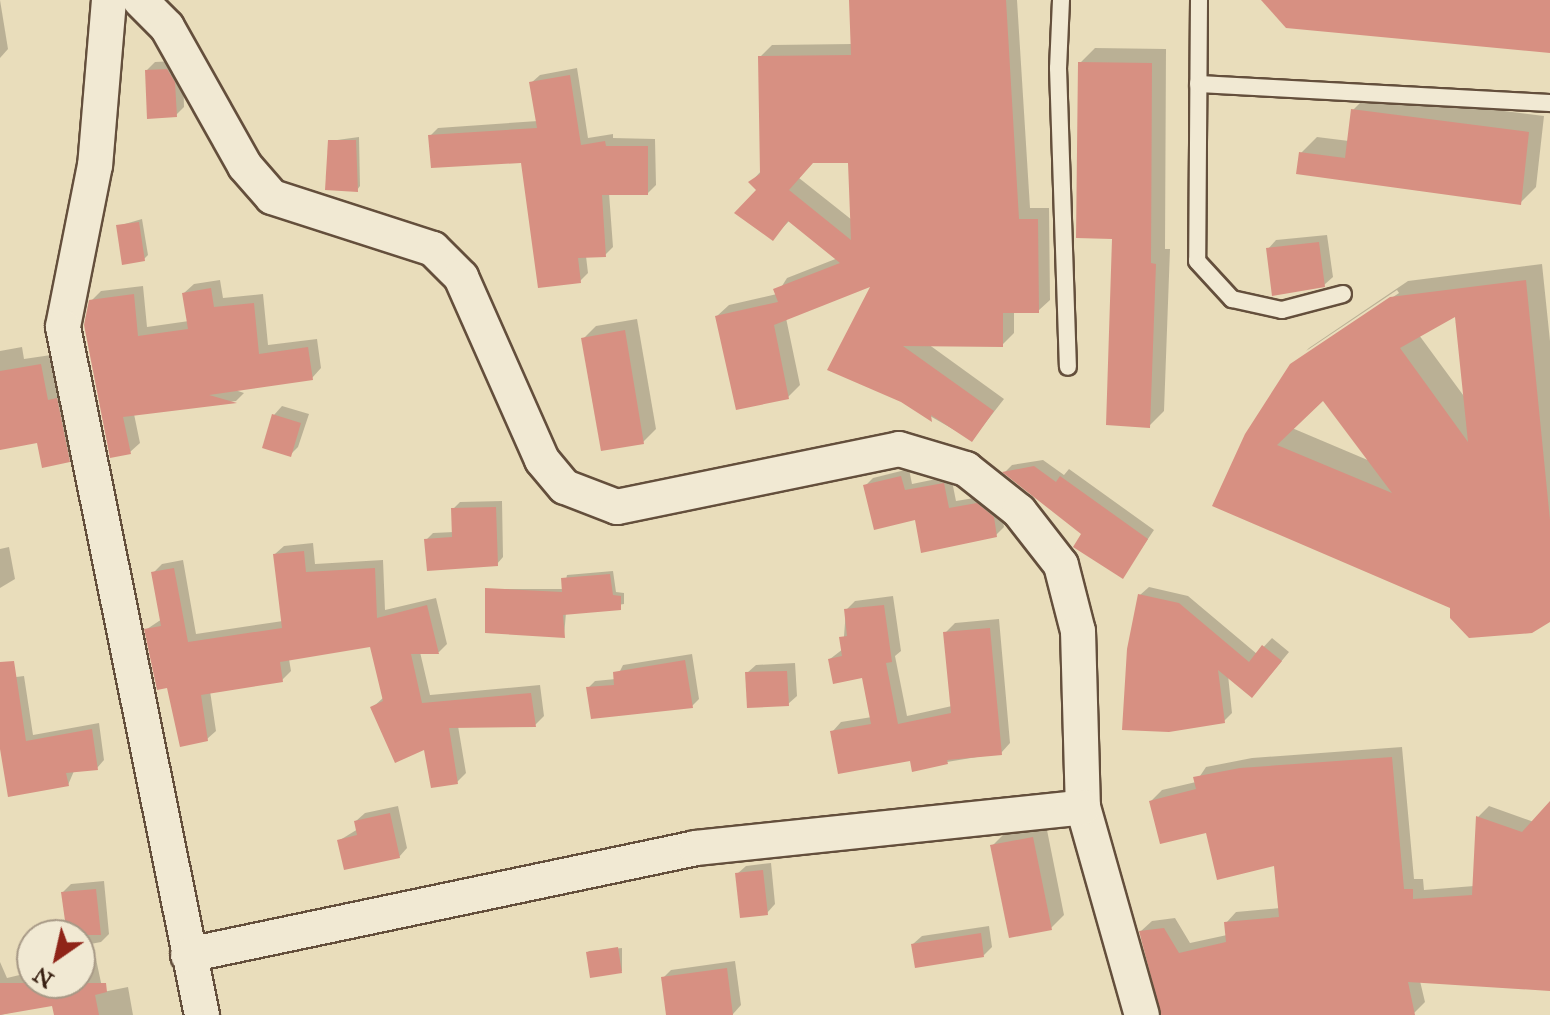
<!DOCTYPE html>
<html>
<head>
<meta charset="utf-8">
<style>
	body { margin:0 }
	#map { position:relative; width:1550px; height:1015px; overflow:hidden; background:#e9ddbb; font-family:"IM FELL Great Primer",serif }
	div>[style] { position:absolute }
	.shadow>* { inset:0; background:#0003 }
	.building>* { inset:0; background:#d79082 }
	.roads { filter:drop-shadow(2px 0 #644f3c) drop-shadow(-2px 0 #644f3c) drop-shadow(0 2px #644f3c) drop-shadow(0 -2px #644f3c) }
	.lane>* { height:16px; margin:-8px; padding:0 8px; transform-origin:8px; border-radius:8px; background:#f1e9d3 }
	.street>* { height:34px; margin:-17px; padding:0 17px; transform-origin:17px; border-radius:17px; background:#f1e9d3 }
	span { translate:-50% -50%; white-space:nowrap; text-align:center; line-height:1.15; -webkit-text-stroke:7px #f1e9d3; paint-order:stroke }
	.north { position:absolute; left:16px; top:919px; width:80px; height:80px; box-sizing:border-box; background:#f1e9d3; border:2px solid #a79986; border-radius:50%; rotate:214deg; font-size:22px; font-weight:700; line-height:32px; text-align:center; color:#382012 }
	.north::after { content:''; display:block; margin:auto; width:28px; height:36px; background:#8f2418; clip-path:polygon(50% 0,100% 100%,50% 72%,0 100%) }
</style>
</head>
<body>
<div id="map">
	<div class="shadow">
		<div style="clip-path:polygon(0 0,8px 49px,0 58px)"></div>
		<div style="clip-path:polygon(evenodd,852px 0,1017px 0,1030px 208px,1049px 208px,1050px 300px,1038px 311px,1014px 311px,1014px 333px,1002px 345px,928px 344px,1004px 399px,972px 440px,902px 400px,875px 283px,786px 318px,800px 385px,788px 397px,717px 316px,729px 305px,777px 294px,787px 278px,838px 258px,790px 220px,773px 238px,759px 190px,751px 182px,762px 170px,760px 57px,772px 45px,852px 44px,852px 0,814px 161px,849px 161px,852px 220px,799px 178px,814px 161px)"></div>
		<div style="clip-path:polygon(1095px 48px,1166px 49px,1165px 249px,1170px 249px,1164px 411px,1149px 426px,1080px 63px)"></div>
		<div style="clip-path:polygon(176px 61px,183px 73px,184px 107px,176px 115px,147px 70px,155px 62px)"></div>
		<div style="clip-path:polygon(577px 68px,588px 138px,613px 134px,613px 138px,655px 139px,656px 185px,648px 193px,609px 193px,613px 247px,605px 255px,586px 256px,588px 273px,580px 281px,523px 161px,430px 136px,438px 128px,538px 121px,531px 83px,540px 75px)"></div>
		<div style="clip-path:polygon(1369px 94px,1544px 116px,1536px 187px,1520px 203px,1301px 153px,1317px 137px,1349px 141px,1353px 110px)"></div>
		<div style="clip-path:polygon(359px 137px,360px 186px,357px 190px,330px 141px)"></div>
		<div style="clip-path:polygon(142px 219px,148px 255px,144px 259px,118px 226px)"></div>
		<div style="clip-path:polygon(1327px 235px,1333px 277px,1324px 285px,1268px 249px,1276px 240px)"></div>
		<div style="clip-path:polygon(evenodd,1542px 264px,1550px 341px,1550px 619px,1453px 607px,1214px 505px,1299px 360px,1399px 293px,1397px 290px,1306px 351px,1309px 348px,1408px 281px,1542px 264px,1456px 314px,1466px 399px,1419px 335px,1456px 314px,1542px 264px,1323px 398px,1370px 461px,1292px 428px,1323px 398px)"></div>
		<div style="clip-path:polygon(220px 280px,223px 298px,263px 294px,268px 345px,317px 339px,321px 368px,312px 378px,232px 389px,244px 393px,236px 401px,134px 414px,140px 443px,130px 452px,91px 301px,101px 291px,143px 286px,147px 327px,189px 321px,184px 293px,194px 284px)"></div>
		<div style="clip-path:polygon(637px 319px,656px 429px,643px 442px,583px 339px,596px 326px)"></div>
		<div style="clip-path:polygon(22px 347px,24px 359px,51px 355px,58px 391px,67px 389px,80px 450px,69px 460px,39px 441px,0 448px,0 351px)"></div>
		<div style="clip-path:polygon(282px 406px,309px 414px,298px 447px,290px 455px,274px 415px)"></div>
		<div style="clip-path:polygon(1043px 460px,1064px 475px,1069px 469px,1154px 530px,1123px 576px,1083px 533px,1005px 472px,1012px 465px)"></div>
		<div style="clip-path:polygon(909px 469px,912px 484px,951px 476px,956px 501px,986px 496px,1001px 508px,1004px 527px,996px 535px,917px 517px,865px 486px,873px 478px)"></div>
		<div style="clip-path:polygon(502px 501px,503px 557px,497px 564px,426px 540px,433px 533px,454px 532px,453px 509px,460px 502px)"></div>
		<div style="clip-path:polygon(313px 543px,315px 564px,383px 560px,385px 610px,436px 598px,447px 644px,439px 652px,420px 652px,430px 695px,540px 685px,544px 716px,535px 725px,458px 726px,466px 773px,457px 782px,426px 747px,372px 708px,384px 697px,372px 645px,289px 659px,291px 671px,282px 680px,210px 691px,216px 731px,207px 739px,169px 686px,147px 629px,162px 619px,153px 573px,162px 564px,183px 560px,196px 634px,283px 621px,275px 554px,284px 546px)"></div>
		<div style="clip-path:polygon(9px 547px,15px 579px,0 588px,0 549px)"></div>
		<div style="clip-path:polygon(613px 571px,616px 592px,624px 593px,624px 604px,566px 613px,564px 636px,487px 589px,564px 589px,567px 575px)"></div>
		<div style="clip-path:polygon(1149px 587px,1188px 596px,1257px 654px,1272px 638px,1289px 652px,1260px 687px,1228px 675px,1232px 713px,1224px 721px,1140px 595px)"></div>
		<div style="clip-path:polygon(893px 596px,901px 651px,895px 656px,907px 716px,952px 706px,945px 633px,955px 623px,999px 619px,1010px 743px,1001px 753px,947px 762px,912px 759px,832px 732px,841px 722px,872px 717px,864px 676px,830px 659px,843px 649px,846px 610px,855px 601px)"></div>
		<div style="clip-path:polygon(692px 654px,699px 699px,692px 706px,588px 688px,595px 681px,616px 679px,623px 665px)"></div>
		<div style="clip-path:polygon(795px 663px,797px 696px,788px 704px,747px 673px,756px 665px)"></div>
		<div style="clip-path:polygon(24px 676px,33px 735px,99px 723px,104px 760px,97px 768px,74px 771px,68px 785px,0 737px,0 679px)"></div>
		<div style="clip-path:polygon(1402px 747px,1414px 879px,1423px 879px,1424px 890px,1474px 886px,1478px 817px,1489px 806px,1534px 822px,1550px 804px,1550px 989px,1420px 981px,1425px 1002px,1414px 1013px,1162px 1015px,1141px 931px,1152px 921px,1175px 918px,1190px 943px,1227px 935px,1226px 923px,1236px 912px,1280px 908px,1276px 863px,1151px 801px,1162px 790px,1196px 782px,1206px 767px,1252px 758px)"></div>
		<div style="clip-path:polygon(398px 806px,407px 848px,399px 857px,340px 840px,358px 829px,356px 821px,365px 813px)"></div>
		<div style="clip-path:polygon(1046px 825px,1064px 915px,1051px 928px,992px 846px,1005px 833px)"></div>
		<div style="clip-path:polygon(771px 863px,775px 904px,767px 913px,737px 874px,746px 866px)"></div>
		<div style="clip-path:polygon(104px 881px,109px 934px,101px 942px,80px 946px,80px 935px,69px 935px,63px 892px,71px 884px)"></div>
		<div style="clip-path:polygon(989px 926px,992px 947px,984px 955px,913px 944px,922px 936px)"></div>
		<div style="clip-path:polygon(622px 948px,622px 971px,591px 976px,588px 952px,589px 951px)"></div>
		<div style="clip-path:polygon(96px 959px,103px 992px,128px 987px,133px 1015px,56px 1015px,53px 1003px,0 1015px,0 962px,7px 978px,32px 972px,32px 983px,80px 983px,80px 962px)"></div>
		<div style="clip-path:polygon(735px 961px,741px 1005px,733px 1014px,668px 1015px,663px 978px,671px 970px)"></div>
	</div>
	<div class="building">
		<div style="clip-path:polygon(evenodd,849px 0,1006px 0,1019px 219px,1038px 219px,1039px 313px,1003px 313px,1003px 347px,903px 346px,994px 411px,972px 442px,931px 415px,932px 422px,901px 402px,827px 370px,870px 287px,774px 325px,789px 399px,736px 410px,715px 316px,778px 302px,773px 289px,840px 263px,788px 221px,773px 241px,734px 213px,756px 190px,748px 182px,760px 174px,758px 56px,851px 55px,849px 0,813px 163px,848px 163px,851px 240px,789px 190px,813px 163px)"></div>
		<div style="clip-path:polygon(1261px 0,1550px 0,1550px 53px,1286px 28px)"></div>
		<div style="clip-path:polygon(1078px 62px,1152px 63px,1151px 263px,1156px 264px,1150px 428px,1106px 425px,1112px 239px,1076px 238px)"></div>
		<div style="clip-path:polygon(167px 69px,175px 82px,177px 117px,147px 119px,145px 70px)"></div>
		<div style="clip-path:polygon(570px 75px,581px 145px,605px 141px,606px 146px,648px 146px,648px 195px,602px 195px,606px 257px,578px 258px,581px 283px,538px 288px,521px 163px,431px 168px,428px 135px,537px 128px,529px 82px)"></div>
		<div style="clip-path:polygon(1351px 109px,1529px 132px,1521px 205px,1296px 174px,1299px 152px,1345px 158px)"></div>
		<div style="clip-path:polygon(328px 140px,356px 140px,358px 192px,325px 190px)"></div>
		<div style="clip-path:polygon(139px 222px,145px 261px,122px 265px,116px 225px)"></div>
		<div style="clip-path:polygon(1319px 242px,1325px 287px,1272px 296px,1266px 248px)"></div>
		<div style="clip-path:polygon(evenodd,1526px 280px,1550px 520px,1550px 622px,1532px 633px,1469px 638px,1450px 618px,1450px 608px,1212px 506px,1245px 434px,1290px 364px,1390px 297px,1526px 280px,1455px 317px,1468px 442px,1400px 348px,1455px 317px,1526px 280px,1323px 401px,1392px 493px,1277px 445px,1323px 401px)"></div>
		<div style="clip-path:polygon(211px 288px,214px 307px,254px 303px,259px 354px,308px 347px,313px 380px,209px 395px,237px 403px,123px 417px,131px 454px,110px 458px,84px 325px,89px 300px,134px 294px,138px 336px,188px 329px,182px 293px)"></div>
		<div style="clip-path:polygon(625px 330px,644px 444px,601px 451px,581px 338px)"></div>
		<div style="clip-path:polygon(41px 364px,48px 400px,57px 398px,70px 462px,42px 468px,37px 443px,0 450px,0 371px)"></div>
		<div style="clip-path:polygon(272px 414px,301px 423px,291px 457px,262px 448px)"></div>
		<div style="clip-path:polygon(1034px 466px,1056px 482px,1060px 476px,1148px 539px,1123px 579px,1073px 547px,1081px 534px,1002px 472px)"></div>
		<div style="clip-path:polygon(901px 476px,905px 490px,944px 483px,949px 508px,977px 503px,994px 517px,997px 537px,921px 553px,915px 520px,874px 530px,863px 485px)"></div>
		<div style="clip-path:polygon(496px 507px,498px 566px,427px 571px,424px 539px,452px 537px,451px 508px)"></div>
		<div style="clip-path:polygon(304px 551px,306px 572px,375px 568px,377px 618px,427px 605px,439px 654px,411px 654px,422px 703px,531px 693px,536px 727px,449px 728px,458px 784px,431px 788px,424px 750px,395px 763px,370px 707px,383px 701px,370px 647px,280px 662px,283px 682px,201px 695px,208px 741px,180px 747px,167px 688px,157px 690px,144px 629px,161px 626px,151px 572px,174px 568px,188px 642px,282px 628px,273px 554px)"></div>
		<div style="clip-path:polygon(610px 574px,613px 595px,621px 596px,621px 610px,563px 615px,565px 638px,485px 633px,485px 588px,562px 592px,561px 578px)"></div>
		<div style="clip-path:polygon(1138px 594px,1179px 603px,1249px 662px,1262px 645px,1282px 661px,1252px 698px,1218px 670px,1225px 723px,1169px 732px,1122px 730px,1127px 649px)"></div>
		<div style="clip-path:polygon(884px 605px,892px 662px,886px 663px,898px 724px,951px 713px,943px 632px,990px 628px,1002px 755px,947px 760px,948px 764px,912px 772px,910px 761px,838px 774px,830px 731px,871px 724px,862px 678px,833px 684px,828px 659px,842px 656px,839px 637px,847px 636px,844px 609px)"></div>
		<div style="clip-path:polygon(685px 660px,693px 708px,591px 719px,586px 687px,614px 685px,613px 672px)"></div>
		<div style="clip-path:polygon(14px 661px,26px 741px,92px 729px,98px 770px,66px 773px,69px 786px,8px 797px,0 749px,0 662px)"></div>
		<div style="clip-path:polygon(787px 671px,789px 706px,747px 708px,745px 672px)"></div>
		<div style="clip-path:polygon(1392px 757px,1404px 889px,1413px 889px,1413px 899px,1472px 895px,1476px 816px,1522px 832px,1550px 801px,1550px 991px,1408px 982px,1415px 1015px,1161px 1015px,1139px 931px,1164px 928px,1179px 953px,1226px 942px,1224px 922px,1279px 917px,1274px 866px,1217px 880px,1206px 833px,1160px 844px,1149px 801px,1196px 789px,1193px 777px,1240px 768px)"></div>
		<div style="clip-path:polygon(390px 813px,400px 858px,344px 870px,337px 840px,357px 835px,354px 821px)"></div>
		<div style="clip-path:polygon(1033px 837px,1052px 930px,1009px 938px,990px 845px)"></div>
		<div style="clip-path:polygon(763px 870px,768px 915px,740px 918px,735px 873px)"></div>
		<div style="clip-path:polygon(96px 889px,101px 935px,67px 935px,61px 892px)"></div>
		<div style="clip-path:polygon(981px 933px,984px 957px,915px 968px,911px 944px)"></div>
		<div style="clip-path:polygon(618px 947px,622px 973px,590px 978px,586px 952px)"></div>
		<div style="clip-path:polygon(727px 968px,733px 1015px,666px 1015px,661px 977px)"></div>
		<div style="clip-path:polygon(0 983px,106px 983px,107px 992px,95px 995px,99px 1015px,54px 1015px,52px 1006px,0 1015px)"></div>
	</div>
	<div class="roads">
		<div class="lane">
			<div style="left:1061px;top:0;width:68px;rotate:92.5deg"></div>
			<div style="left:1058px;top:68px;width:299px;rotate:88.1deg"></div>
			<div style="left:1199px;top:0;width:261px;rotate:90.4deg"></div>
			<div style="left:1197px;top:261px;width:52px;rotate:47.4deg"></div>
			<div style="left:1232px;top:299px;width:51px;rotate:12.4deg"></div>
			<div style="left:1282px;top:310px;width:63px;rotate:-14.7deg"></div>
			<div style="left:1198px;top:84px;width:353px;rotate:3.1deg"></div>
		</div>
		<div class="street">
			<div style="left:109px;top:0;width:166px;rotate:94.8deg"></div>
			<div style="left:95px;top:165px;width:165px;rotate:101.2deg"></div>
			<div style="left:63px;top:327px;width:702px;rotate:78.58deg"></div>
			<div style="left:140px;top:0;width:38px;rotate:45deg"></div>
			<div style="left:167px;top:27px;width:159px;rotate:60.7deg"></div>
			<div style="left:245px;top:166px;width:41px;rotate:48.9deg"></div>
			<div style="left:272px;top:197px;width:169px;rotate:17.9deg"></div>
			<div style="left:433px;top:249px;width:40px;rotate:45deg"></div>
			<div style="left:461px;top:277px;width:200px;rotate:66.1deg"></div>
			<div style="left:542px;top:460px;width:35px;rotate:50deg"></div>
			<div style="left:565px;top:487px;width:56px;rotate:21deg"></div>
			<div style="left:617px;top:507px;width:288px;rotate:-11.6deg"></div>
			<div style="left:899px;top:449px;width:70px;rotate:16.6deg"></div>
			<div style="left:966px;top:469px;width:68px;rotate:38.4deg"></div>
			<div style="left:1019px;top:511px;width:68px;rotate:52.1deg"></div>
			<div style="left:1061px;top:565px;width:68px;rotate:75.6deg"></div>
			<div style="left:1078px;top:631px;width:176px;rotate:88.4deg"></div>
			<div style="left:1083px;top:807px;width:216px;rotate:74.2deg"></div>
			<div style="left:188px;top:955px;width:519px;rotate:-11.89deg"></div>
			<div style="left:696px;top:848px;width:389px;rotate:-6deg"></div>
		</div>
	</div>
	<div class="north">N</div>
</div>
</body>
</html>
